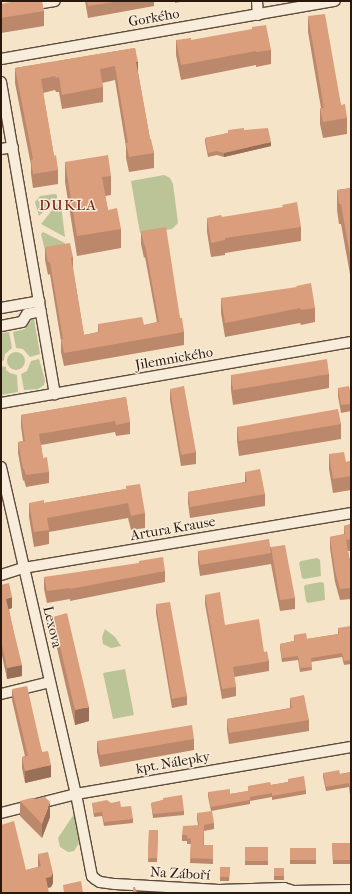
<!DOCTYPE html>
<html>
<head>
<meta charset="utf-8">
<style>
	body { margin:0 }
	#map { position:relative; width:352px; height:894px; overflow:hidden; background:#f5e4c7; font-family:"IM FELL French Canon",serif }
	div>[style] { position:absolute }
	.green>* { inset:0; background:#bbc496 }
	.round { border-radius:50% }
	.roads { filter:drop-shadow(1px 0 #5d4b3c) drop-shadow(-1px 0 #5d4b3c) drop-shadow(0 1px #5d4b3c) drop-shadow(0 -1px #5d4b3c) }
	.minor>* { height:10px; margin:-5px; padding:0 5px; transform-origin:5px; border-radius:5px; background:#f8eddb }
	.wall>* { inset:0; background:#bc886c }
	.shaded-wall>* { inset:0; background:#996f58 }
	.building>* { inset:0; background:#db9e7d }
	span { translate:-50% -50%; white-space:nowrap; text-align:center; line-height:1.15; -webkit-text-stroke:3px #f8eddb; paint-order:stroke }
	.street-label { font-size:14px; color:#2a180d }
	.neighbourhood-label { font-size:15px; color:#7a1f14; letter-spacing:1px }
	.frame { position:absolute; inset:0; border:2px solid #2a180d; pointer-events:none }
</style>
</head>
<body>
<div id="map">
	<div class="green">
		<div style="clip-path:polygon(164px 175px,170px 178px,173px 184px,178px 223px,172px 229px,143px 234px,140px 233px,131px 181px)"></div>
		<div style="clip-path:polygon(55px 194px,57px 195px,57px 198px,39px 216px,35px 202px,40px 196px)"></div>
		<div style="clip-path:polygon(57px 204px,61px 205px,65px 237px,41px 224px)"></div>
		<div style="clip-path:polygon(43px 232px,65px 243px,64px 247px,45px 250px,41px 234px)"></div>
		<div style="clip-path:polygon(32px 319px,34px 319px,40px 354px,30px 357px,23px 349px,16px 348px,13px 332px,25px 329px)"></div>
		<div style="clip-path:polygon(9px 332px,12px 348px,5px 354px,4px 360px,1px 362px,1px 333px)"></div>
		<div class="round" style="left:7px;top:352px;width:18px;height:18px"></div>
		<div style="clip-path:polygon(39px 359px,45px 380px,44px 385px,38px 389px,24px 390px,21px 374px,27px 371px,31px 361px)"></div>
		<div style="clip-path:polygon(1px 366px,6px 367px,6px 370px,10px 373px,17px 375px,18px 392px,1px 395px)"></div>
		<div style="clip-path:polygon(317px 558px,320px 560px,321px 576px,304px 579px,302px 578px,299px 563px,301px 561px)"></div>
		<div style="clip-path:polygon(321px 582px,324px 583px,325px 600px,308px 603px,306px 601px,304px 587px,305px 585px)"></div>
		<div style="clip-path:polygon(105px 629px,115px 637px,121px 646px,111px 648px,103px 644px,102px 637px)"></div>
		<div style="clip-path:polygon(125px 669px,134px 715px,113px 719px,103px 673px)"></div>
		<div style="clip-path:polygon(74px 814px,79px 843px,74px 851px,68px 852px,60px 847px,58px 838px)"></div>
	</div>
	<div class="roads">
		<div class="minor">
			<div style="left:257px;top:1px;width:14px;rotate:86deg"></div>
			<div style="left:30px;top:5px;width:25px;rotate:-9deg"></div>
			<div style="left:1px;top:59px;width:339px;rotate:-9.9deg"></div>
			<div style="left:1px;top:82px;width:317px;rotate:80.2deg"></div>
			<div style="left:1px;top:149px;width:12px;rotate:-9deg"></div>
			<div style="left:1px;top:308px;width:39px;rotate:-10deg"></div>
			<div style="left:1px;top:326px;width:21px;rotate:-11deg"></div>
			<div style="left:22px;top:322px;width:9px;rotate:-58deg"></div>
			<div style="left:27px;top:314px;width:14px;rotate:-12deg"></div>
			<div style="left:1px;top:403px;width:355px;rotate:-9.9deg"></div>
			<div style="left:1px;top:467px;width:335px;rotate:77.1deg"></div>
			<div style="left:76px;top:794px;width:84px;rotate:79deg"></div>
			<div style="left:92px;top:876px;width:4px;rotate:45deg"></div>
			<div style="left:95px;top:879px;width:6px;rotate:31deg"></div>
			<div style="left:100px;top:882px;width:15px;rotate:8deg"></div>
			<div style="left:115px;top:884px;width:104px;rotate:3.3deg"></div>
			<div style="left:219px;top:890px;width:65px;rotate:-1.8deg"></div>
			<div style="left:284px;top:888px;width:9px;rotate:18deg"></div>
			<div style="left:293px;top:891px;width:58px;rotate:-1deg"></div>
			<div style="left:1px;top:575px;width:23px;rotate:-18deg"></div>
			<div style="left:23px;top:568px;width:333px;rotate:-9.5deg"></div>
			<div style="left:1px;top:694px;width:50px;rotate:-13.8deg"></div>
			<div style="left:1px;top:813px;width:77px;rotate:-14.2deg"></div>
			<div style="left:76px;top:794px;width:279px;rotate:-9.7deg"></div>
		</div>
	</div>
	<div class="wall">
		<div style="clip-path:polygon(85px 1px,154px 1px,154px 6px,88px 18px)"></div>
		<div style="clip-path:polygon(175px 1px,185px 1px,175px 3px)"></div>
		<div style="clip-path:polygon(1px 4px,44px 11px,44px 26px,1px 33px)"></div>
		<div style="clip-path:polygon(308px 16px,341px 105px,347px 118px,347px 134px,323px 138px,320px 124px,320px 108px,321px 108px,308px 32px)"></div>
		<div style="clip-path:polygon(176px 40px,191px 40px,271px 50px,271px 64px,256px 67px,256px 65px,181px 80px,176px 55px)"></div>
		<div style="clip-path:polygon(135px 48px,138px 72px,150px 139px,154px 153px,154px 168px,129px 172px,126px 158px,126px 147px,115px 80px,102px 83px,103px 87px,103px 102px,62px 109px,59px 92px,56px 92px,55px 90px,43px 93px,54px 156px,58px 170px,58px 184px,33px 188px,31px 174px,31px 165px,15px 83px,15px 68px)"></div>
		<div style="clip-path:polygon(228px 130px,244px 130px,271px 146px,224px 157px,217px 155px,208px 157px,205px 142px,205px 138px,228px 133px)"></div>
		<div style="clip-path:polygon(65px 162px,111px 176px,111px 195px,105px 196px,108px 210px,121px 229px,121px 248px,77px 256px,65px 182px)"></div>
		<div style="clip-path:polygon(351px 188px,351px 280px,341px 224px,339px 224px,337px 210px,337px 190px)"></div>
		<div style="clip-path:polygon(222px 217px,301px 227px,301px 241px,225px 253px,225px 255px,211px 257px,207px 232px,207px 218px)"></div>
		<div style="clip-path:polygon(141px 231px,180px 318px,184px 332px,184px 345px,64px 366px,61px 352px,61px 341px,50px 274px,48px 275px,45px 260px,45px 247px,73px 257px,73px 268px,84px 335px,98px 332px,98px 324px,144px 325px,157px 322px,145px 257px,144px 258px,141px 244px)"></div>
		<div style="clip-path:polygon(221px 298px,315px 308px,315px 322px,301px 325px,300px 323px,225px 337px,221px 313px)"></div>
		<div style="clip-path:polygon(329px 374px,329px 388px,233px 405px,231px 390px,231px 375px)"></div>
		<div style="clip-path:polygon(338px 388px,351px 395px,351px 411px,341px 413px,338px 396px)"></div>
		<div style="clip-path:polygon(170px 389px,196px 452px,196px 464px,181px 466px,170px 400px)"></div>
		<div style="clip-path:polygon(126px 397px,130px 422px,130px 434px,116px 436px,115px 432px,41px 445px,43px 458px,49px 472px,49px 483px,26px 487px,24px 480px,23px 481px,18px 453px,18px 442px,23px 441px,21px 426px,21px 415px)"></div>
		<div style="clip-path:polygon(341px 424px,341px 439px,239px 456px,237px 441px,237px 427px)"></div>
		<div style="clip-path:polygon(329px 454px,346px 462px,351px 461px,351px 490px,333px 493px,329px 469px)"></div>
		<div style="clip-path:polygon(245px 472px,265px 494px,265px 506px,190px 518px,188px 503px,188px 492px,245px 482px)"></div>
		<div style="clip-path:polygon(126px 486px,145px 513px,145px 528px,131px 530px,128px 518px,49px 532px,49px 544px,34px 547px,29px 517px,29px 503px,44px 503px,126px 489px)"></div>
		<div style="clip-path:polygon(351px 524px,351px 551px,348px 551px,351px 567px,351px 599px,340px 600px,335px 582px,330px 548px,330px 537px,344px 534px,344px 526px)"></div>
		<div style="clip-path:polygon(271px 547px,295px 598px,295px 609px,280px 611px,271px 564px,200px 576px,198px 562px,198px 551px)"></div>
		<div style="clip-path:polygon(165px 571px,165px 582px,70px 601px,70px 599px,47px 603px,44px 589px,44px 577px)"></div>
		<div style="clip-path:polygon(1px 585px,12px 608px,9px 609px,22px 676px,7px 679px,1px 651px)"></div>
		<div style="clip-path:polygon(205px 595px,225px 625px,264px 652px,269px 661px,269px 671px,234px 677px,236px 687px,236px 696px,222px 699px,205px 604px)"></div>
		<div style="clip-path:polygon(156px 604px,187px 696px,187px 705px,172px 708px,156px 613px)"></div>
		<div style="clip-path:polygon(53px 617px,89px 721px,75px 725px,53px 631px)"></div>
		<div style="clip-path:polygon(338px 628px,351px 633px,351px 664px,344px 665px,342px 657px,311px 662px,312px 670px,300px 672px,298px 660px,282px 662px,280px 648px,280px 644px,294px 641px,294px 635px,307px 639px,338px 634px)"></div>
		<div style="clip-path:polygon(12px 689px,42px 752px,51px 777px,25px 783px,22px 768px,22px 757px,25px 756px,12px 700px)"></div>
		<div style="clip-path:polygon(290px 698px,309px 720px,309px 731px,229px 744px,227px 730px,227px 719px,290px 708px)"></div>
		<div style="clip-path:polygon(194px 739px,194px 750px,100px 767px,97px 752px,97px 741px)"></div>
		<div style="clip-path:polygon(351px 772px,351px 802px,349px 787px,326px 791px,323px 777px,323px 773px,340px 774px)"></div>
		<div style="clip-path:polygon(288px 779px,306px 790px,306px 794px,272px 800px,272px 797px,250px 801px,250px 804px,211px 811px,208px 796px,208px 792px,230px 794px,248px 791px,248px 786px,271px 785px,288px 782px)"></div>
		<div style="clip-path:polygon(163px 800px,184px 811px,184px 815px,153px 818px,151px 803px)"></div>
		<div style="clip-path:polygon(20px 801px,50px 817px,42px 838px,20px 816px)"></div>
		<div style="clip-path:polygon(92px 803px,111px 803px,121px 807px,133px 819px,133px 823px,104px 826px,102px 816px,94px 817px)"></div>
		<div style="clip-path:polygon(197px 813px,214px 823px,214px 829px,204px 831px,204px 845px,213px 845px,213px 864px,190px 863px,191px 844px,187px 844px,187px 841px,182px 841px,182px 835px,198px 825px,197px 819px)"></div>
		<div style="clip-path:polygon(149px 830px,158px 830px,157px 862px,148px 862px)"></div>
		<div style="clip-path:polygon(332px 843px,351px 843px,351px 864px,333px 864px)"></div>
		<div style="clip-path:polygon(245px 847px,268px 861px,268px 865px,245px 865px)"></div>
		<div style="clip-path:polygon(290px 848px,316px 848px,316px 864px,290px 864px)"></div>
		<div style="clip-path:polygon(38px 854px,53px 883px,51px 887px,48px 888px,26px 870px,38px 867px)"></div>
		<div style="clip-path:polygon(220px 867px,230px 867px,229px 881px,220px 881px)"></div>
		<div style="clip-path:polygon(274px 868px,284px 868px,284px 880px,274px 880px)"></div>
	</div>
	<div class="shaded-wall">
		<div style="clip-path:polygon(136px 62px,138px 62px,138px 76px)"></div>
		<div style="clip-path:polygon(271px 142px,271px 146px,224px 157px,224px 153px)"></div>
		<div style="clip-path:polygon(12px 597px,12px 608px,6px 610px,6px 599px)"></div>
		<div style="clip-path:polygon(22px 665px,22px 676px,7px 679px,7px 668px)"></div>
		<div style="clip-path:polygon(89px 707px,89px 721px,75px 725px,75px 710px)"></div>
		<div style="clip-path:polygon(51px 765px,51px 777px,25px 783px,25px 771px)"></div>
		<div style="clip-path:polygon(50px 802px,50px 817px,42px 838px,42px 824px)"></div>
		<div style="clip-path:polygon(53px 873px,53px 883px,51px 887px,46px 888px,46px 878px)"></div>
	</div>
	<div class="building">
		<div style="clip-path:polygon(16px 1px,42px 1px,44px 11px,1px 18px,1px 4px)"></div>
		<div style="clip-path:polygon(87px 1px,120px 1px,88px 6px)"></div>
		<div style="clip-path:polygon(325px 14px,341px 105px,345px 104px,347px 118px,323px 122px,320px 108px,324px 108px,308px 16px)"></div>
		<div style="clip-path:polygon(266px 25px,271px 50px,256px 52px,256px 51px,181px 65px,176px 40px,191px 38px,191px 40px,252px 29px,252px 27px)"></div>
		<div style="clip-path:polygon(135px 48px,138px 62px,136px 62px,150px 139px,151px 139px,154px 153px,129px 157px,126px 143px,128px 143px,115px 66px,100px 69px,103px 87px,62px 95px,59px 77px,56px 78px,55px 76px,41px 79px,54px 156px,56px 155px,58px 170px,33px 174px,31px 160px,33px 159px,15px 68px)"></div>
		<div style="clip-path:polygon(244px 128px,244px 130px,268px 128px,271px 142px,224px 153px,217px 151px,208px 153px,205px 138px,228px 133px,228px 130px)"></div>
		<div style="clip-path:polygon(108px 155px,111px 176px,102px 177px,108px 210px,117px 208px,121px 229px,77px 236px,65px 162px)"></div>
		<div style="clip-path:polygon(351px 188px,351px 261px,341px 204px,339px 204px,337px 190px)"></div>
		<div style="clip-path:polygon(297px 202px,301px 227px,225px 238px,225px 240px,211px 243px,207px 218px,221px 215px,222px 217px,283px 207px,282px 205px)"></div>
		<div style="clip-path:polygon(166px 227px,180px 318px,182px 318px,184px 332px,64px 353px,61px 339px,63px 339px,50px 262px,48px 262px,45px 247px,70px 243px,73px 257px,71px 258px,84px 335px,99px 332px,98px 324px,142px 317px,144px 325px,159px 322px,145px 245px,144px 245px,141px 231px)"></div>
		<div style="clip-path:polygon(311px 283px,315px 308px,301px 310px,300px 308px,225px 323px,221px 298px,297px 287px,296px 286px)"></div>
		<div style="clip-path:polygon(327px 359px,329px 374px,233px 390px,231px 375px)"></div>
		<div style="clip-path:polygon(184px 386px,196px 452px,181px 455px,170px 389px)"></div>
		<div style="clip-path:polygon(349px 386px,351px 395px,351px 404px,341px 405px,338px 388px)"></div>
		<div style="clip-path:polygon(126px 397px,130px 422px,116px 425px,115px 421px,39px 434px,43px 458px,47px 457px,49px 472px,26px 475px,24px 469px,23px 469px,18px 442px,25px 441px,21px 415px)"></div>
		<div style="clip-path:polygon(338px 409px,341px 424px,239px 441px,237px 427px)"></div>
		<div style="clip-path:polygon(344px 452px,346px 462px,351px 461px,351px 476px,333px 479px,329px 454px)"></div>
		<div style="clip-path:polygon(260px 469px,265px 494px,190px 507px,188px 492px,247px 482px,245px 472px)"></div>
		<div style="clip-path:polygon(140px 484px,145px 513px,131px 516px,128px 503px,47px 518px,49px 530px,34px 532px,29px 503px,44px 500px,44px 503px,56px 501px,126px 489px,126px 486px)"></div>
		<div style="clip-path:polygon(351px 524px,351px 539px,346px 540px,351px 567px,351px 588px,340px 589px,335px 571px,330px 537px,345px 534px,344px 526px)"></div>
		<div style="clip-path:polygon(269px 539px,271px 553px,200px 565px,198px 551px)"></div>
		<div style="clip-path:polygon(285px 545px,295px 598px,280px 600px,271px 547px)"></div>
		<div style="clip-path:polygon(163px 557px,165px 571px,70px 589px,70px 588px,47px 591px,44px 577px,139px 563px,139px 561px)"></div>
		<div style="clip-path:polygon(9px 583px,12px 597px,6px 599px,22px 665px,7px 668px,1px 640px,1px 585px)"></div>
		<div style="clip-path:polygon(220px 592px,225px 625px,259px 619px,264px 652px,267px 651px,269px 661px,233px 667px,236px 687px,222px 689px,205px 595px)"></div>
		<div style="clip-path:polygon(170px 602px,187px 696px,172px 699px,156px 604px)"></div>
		<div style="clip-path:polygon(67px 613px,89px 707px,75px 710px,53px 617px)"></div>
		<div style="clip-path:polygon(350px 626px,351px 633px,351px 660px,344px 661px,342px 653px,311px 658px,312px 667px,300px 668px,298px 656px,282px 658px,280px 644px,295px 641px,294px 635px,306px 633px,307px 639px,339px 634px,338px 628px)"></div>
		<div style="clip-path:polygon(27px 686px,42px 752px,48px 751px,51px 765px,25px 771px,22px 757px,28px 756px,12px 689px)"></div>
		<div style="clip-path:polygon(304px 695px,309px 720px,229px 733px,227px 719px,292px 708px,290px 698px)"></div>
		<div style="clip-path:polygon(192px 725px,194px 739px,100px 755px,97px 741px)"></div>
		<div style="clip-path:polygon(339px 770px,340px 774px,351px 772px,351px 798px,349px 783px,326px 787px,323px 773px)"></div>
		<div style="clip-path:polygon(304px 776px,306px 790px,272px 796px,272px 793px,250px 797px,250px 800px,211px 807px,208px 792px,230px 789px,230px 794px,248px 791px,248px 786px,270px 782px,271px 785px,288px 782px,288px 779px)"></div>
		<div style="clip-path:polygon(182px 795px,184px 811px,153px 814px,151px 803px,163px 800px,163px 798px)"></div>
		<div style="clip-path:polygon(45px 797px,50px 802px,42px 824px,20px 801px,31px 798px,38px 799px)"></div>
		<div style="clip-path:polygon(107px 800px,111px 803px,120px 801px,121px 807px,131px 806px,133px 819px,104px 822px,102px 812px,94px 813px,92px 803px)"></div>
		<div style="clip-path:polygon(212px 811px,214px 823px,204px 825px,203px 845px,213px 845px,213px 859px,190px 858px,191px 839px,187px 838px,187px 835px,182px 835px,183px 826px,199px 825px,197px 813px)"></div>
		<div style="clip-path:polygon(14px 821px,26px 870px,41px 866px,38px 854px,48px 852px,53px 873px,51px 877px,46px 878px,49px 893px,1px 893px,1px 825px)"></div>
		<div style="clip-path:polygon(149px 830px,158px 830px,157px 858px,148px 858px)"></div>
		<div style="clip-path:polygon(332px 843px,351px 843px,351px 860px,333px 860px)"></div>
		<div style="clip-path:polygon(245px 847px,268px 847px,268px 861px,245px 861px)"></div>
		<div style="clip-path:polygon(290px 848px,316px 848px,316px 860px,290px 860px)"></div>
		<div style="clip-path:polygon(220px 867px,230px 867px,229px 877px,220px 877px)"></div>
		<div style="clip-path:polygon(274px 868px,284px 868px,284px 876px,274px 876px)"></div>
		<div style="clip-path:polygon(81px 881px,83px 893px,64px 893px,63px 885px)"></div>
		<div style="clip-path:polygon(133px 887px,135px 887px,137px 893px,195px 892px,196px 893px,133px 893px)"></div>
	</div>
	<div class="street-label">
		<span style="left:154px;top:18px;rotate:-10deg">Gorkého</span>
		<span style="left:174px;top:359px;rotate:-10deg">Jilemnického</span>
		<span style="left:173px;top:529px;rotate:-10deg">Artura Krause</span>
		<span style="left:52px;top:627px;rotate:77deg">Lexova</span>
		<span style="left:173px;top:763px;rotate:-10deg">kpt. Nálepky</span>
		<span style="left:180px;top:874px;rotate:3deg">Na Záboří</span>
	</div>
	<div class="neighbourhood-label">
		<span style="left:68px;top:206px">DUKLA</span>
	</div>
	<div class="frame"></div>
</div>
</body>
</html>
